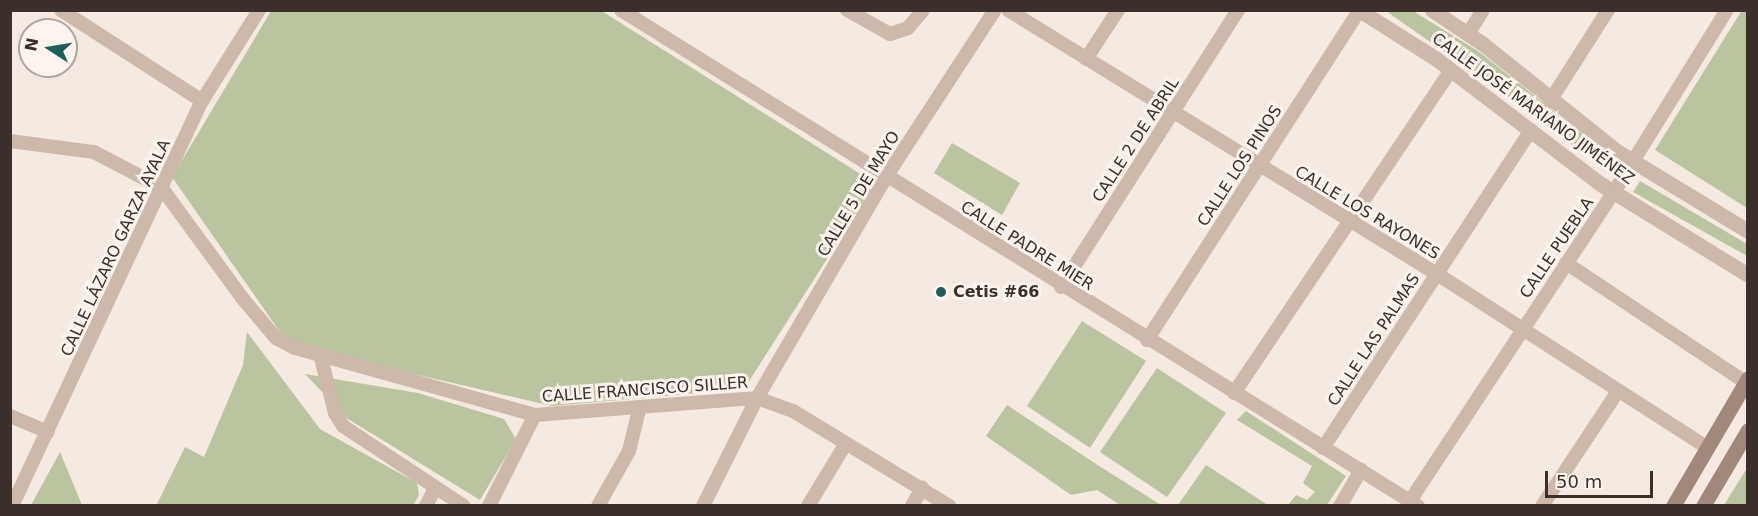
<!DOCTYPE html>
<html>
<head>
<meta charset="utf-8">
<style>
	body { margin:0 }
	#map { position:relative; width:1758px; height:516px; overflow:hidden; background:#f4eae1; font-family:"DejaVu Sans",sans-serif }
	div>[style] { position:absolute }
	.green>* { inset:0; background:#bac4a0 }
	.minor>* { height:14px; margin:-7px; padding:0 7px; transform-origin:7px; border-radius:7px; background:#cdb9ac }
	.tertiary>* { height:15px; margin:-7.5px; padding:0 7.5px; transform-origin:7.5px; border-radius:7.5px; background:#cdb9ac }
	.secondary>* { height:15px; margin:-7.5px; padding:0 7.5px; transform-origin:7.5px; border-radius:7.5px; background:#a1887d }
	.dots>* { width:16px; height:16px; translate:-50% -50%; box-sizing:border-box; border:3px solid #fbf4ee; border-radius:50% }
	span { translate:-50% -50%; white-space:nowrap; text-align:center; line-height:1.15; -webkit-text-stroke:6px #fbf4ee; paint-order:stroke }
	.street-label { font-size:16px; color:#3b2f2b }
	.poi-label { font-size:16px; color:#3b2f2b; font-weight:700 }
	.left { translate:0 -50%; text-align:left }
	.frame { position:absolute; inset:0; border:12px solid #3b2f2b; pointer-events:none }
	.north { position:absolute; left:18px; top:18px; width:60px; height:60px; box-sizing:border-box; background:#fbf4ee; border:2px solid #aea5a0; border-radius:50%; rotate:282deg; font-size:16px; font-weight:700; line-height:24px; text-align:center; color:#3b2f2b }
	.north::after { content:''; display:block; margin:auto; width:21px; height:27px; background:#205d5d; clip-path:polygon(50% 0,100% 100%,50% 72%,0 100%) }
	.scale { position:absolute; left:1545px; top:471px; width:108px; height:27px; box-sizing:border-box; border:3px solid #3b2f2b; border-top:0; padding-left:8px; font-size:18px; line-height:21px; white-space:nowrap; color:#3b2f2b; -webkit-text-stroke:4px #fbf4ee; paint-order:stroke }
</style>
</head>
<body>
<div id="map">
	<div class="green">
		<div style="clip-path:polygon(600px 10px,862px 175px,871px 190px,744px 389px,552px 406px,289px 345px,172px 177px,271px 11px)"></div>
		<div style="clip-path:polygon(1742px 10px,1748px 11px,1747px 208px,1655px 150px)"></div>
		<div style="clip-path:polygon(1386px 11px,1413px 11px,1478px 51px,1614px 159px,1606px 172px,1526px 109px)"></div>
		<div style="clip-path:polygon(952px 143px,1020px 183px,1002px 215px,934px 173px)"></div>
		<div style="clip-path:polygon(1640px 181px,1747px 244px,1747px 256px,1633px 192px)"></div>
		<div style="clip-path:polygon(1082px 321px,1146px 361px,1090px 448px,1027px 406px)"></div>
		<div style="clip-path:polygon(247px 332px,320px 429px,417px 483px,419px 495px,413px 506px,156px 506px,185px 447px,204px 457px,243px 365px)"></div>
		<div style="clip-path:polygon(1157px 368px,1226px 413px,1167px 497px,1100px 452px)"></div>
		<div style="clip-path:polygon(305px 374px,418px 393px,504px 419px,516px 439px,480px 500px,348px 419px)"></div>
		<div style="clip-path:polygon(1007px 405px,1093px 462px,1161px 505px,1120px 505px,1097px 490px,1071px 495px,986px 436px)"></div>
		<div style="clip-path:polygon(1246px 411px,1346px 476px,1327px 505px,1288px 505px,1296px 495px,1307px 500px,1315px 492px,1303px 483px,1312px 466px,1237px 420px)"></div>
		<div style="clip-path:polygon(60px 452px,82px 505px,31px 505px)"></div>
		<div style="clip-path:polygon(1206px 465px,1268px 505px,1178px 505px)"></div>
		<div style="clip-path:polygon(1747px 468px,1747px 505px,1724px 505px)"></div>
	</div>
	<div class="minor">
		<div style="left:61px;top:10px;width:168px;rotate:32.8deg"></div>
		<div style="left:621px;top:10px;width:939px;rotate:31.9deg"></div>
		<div style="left:847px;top:10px;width:49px;rotate:29.2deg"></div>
		<div style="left:890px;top:34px;width:19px;rotate:-18deg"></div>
		<div style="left:908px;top:28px;width:23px;rotate:-50deg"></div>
		<div style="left:1008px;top:10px;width:504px;rotate:31.61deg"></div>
		<div style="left:1437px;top:274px;width:320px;rotate:32.7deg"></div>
		<div style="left:1468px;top:34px;width:28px;rotate:-58deg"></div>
		<div style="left:1086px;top:59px;width:59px;rotate:-56.9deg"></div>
		<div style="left:1550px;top:101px;width:108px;rotate:-57.5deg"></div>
		<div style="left:10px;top:141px;width:85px;rotate:7.5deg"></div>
		<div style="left:94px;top:152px;width:76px;rotate:27.6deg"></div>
		<div style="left:161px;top:187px;width:139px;rotate:53.8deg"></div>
		<div style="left:243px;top:299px;width:51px;rotate:49.8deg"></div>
		<div style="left:276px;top:338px;width:21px;rotate:28deg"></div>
		<div style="left:295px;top:348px;width:249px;rotate:15.6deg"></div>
		<div style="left:535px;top:415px;width:223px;rotate:-4.4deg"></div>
		<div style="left:757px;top:398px;width:38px;rotate:20deg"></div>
		<div style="left:793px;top:411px;width:183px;rotate:31.3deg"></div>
		<div style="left:1566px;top:263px;width:215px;rotate:33.6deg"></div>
		<div style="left:1061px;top:287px;width:329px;rotate:-57.4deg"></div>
		<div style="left:1147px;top:340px;width:393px;rotate:-57.2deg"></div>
		<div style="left:321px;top:358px;width:57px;rotate:75.7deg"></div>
		<div style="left:335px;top:413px;width:15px;rotate:58deg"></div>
		<div style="left:343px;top:426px;width:145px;rotate:33.5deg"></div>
		<div style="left:1234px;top:393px;width:389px;rotate:-56.1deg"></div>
		<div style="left:10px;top:416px;width:41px;rotate:22.8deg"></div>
		<div style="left:1323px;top:448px;width:380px;rotate:-56.8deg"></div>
		<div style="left:1410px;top:501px;width:370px;rotate:-56.6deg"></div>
		<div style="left:1614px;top:192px;width:214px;rotate:-58.2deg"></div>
		<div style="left:12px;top:506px;width:447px;rotate:-64.9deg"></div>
		<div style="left:202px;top:101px;width:107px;rotate:-57.9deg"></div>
		<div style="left:426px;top:506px;width:20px;rotate:-63deg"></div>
		<div style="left:489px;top:506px;width:102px;rotate:-63.2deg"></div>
		<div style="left:598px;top:506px;width:63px;rotate:-60.6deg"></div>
		<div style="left:629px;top:451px;width:42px;rotate:-76.3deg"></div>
		<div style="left:703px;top:506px;width:121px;rotate:-63.4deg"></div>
		<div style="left:757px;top:398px;width:256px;rotate:-59.7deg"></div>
		<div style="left:886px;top:177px;width:199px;rotate:-56.9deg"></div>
		<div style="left:808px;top:506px;width:71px;rotate:-58.8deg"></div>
		<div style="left:912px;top:506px;width:21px;rotate:-61deg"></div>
		<div style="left:1340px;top:506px;width:42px;rotate:-59.7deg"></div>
		<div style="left:1542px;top:506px;width:138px;rotate:-56.5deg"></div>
	</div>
	<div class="tertiary">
		<div style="left:1359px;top:10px;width:90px;rotate:32.3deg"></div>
		<div style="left:1435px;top:58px;width:206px;rotate:37.3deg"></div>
		<div style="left:1599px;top:183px;width:175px;rotate:31.7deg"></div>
		<div style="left:1432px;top:10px;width:61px;rotate:33.7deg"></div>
		<div style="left:1483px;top:44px;width:173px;rotate:38.7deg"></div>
		<div style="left:1618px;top:152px;width:152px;rotate:31.3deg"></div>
	</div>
	<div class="secondary">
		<div style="left:1673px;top:506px;width:148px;rotate:-59.6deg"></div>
		<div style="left:1703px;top:506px;width:88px;rotate:-59.4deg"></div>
	</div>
	<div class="dots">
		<div style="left:941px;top:292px;background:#205d5d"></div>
	</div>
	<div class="street-label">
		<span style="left:1533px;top:109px;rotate:36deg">CALLE JOSÉ MARIANO JIMÉNEZ</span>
		<span style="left:1136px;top:140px;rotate:-57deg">CALLE 2 DE ABRIL</span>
		<span style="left:1240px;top:166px;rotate:-57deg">CALLE LOS PINOS</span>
		<span style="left:859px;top:194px;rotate:-59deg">CALLE 5 DE MAYO</span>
		<span style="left:1367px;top:213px;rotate:31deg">CALLE LOS RAYONES</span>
		<span style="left:1027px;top:246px;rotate:32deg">CALLE PADRE MIER</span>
		<span style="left:116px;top:248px;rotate:-65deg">CALLE LÁZARO GARZA AYALA</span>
		<span style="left:1557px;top:248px;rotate:-56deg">CALLE PUEBLA</span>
		<span style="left:1374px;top:340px;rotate:-57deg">CALLE LAS PALMAS</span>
		<span style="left:645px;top:390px;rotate:-4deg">CALLE FRANCISCO SILLER</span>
	</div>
	<div class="poi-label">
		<span class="left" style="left:953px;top:292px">Cetis #66</span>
	</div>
	<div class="frame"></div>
	<div class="north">N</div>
	<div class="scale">50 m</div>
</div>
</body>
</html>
